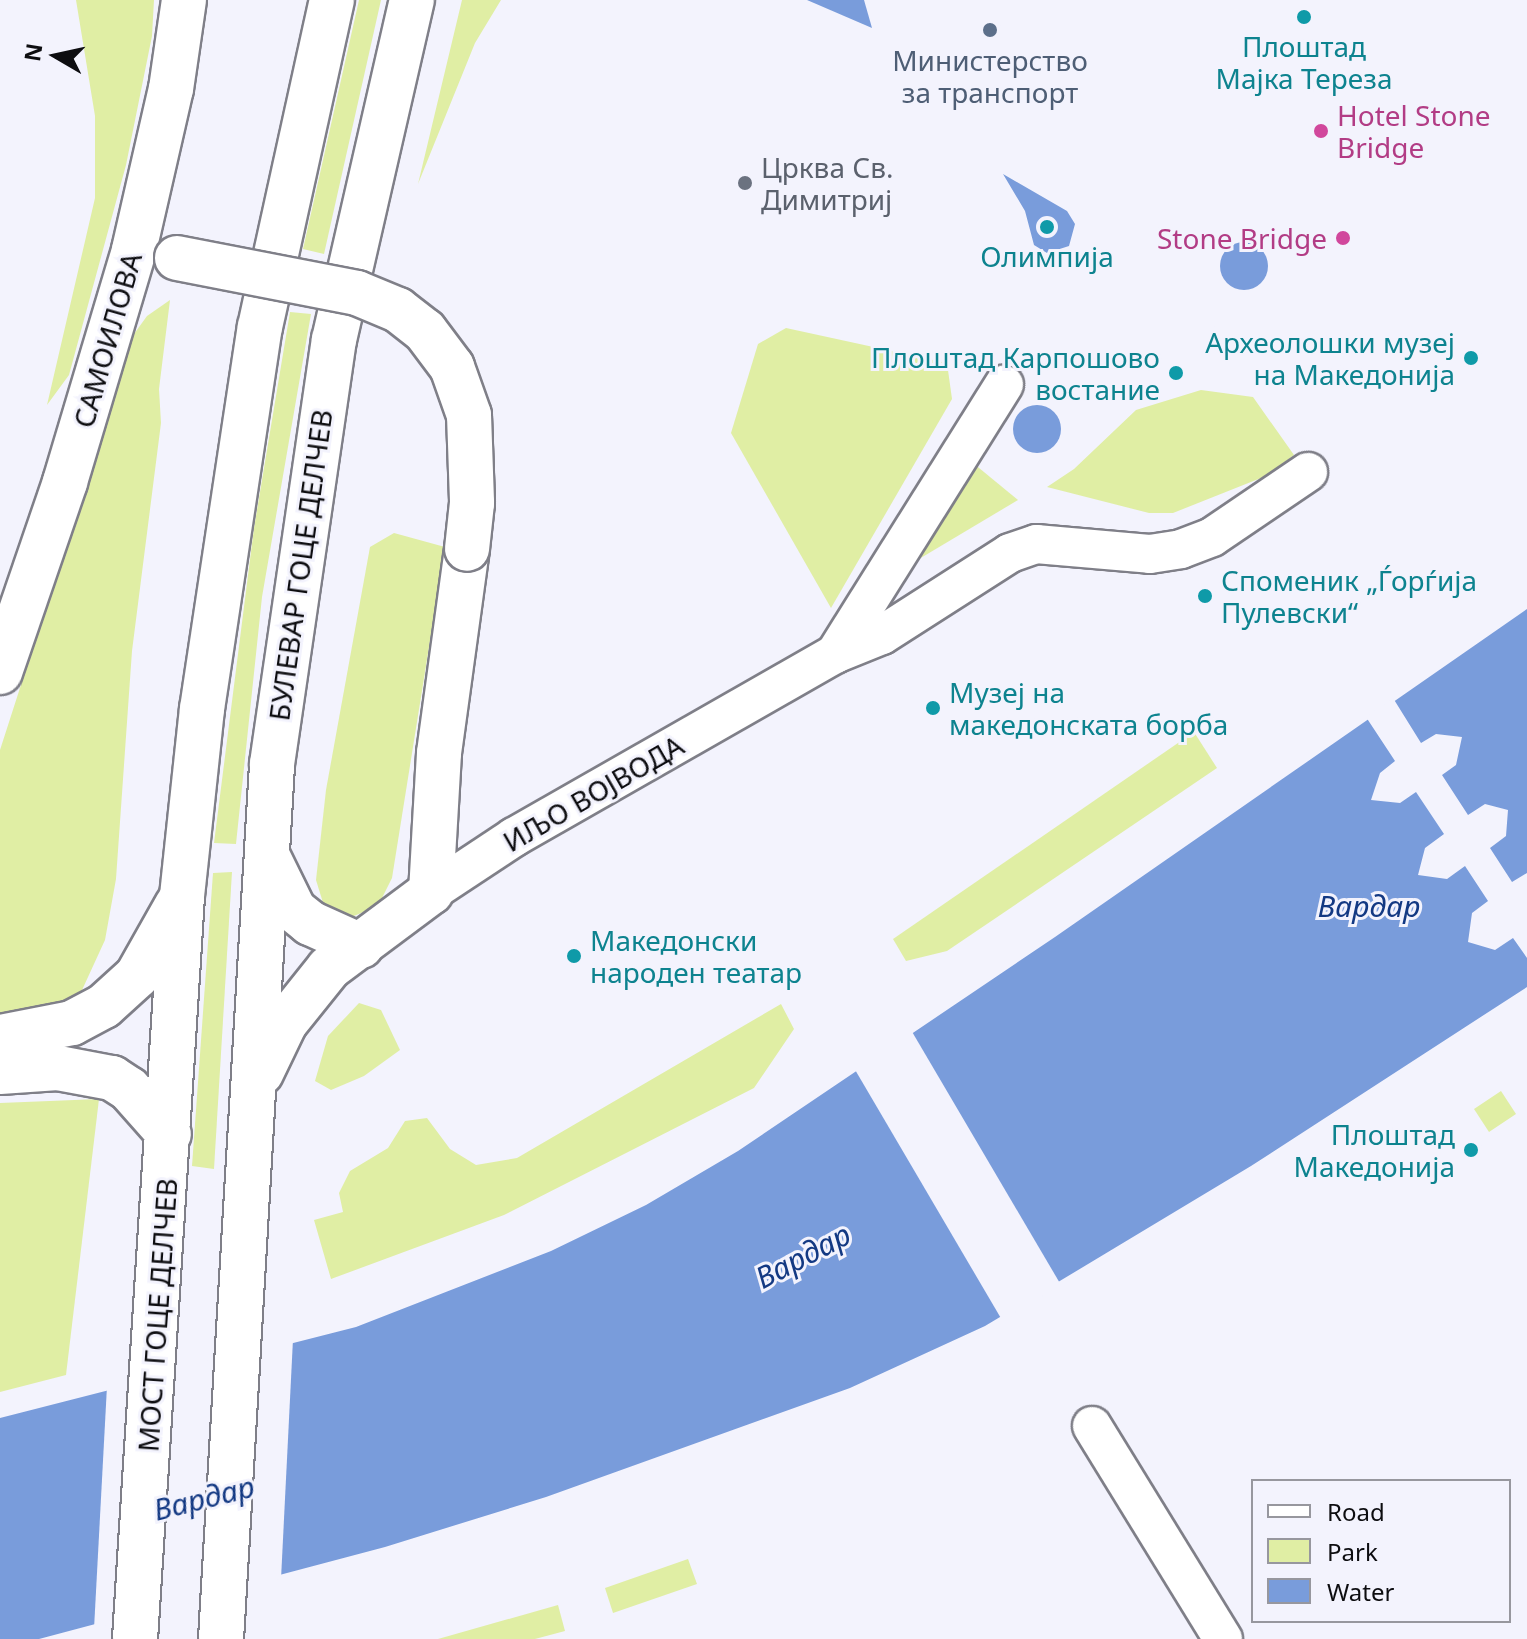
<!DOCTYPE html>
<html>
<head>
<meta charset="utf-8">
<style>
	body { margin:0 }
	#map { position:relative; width:1527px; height:1639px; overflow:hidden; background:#f3f3fd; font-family:"Noto Sans",sans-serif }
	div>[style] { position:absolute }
	.green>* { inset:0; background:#e0eea4 }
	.water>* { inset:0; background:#799cdb }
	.round { border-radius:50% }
	.pier>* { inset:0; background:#f3f3fd }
	.roads { filter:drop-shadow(2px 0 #7f7f88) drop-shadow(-2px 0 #7f7f88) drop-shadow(0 2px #7f7f88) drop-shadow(0 -2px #7f7f88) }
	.minor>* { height:38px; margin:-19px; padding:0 19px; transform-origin:19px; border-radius:19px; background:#fff }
	.tertiary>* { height:44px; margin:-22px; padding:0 22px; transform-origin:22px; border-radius:22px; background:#fff }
	.bridges { filter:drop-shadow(2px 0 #7f7f88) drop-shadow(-2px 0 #7f7f88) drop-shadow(0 2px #7f7f88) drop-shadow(0 -2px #7f7f88) }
	.tertiary-bridge>* { height:44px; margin:-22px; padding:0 22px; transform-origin:22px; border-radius:22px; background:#fff }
	.dots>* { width:22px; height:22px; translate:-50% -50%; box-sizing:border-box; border:4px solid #f3f3fd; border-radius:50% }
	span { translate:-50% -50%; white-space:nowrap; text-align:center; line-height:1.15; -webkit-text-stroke:6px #f3f3fd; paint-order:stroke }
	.culture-label { font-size:28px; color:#0d838f }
	.right { translate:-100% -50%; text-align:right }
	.left { translate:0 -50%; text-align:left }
	.service-label { font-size:28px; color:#4e5e75 }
	.hotel-label { font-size:28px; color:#b23c85 }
	.worship-label { font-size:28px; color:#5b616d }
	.street-label { font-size:28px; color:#0d0d10 }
	.water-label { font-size:30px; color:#133983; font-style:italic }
	.legend { position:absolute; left:1251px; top:1479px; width:260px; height:144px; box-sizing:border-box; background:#f3f3fd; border:2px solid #97979e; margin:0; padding:10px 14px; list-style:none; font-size:24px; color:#0d0d10 }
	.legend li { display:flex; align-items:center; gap:16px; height:40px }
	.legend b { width:40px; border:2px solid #97979e }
	.north { position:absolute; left:16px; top:16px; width:80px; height:80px; -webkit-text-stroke:6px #f3f3fd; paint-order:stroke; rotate:279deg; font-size:22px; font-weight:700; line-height:32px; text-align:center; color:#0d0d10 }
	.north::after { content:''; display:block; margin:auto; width:28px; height:36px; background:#0d0d10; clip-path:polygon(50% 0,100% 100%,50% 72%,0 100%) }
</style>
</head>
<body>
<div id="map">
	<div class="green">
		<div style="clip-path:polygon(76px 0,154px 0,152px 36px,126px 165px,69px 375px,47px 405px,95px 198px,95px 116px)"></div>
		<div style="clip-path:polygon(359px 0,381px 0,324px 254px,303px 249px)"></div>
		<div style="clip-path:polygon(462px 0,501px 0,475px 43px,418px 184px)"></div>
		<div style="clip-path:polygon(170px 300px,159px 389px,161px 423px,132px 651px,116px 879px,105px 940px,77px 1001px,6px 1015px,0 1013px,0 750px,134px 334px,147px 316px)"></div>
		<div style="clip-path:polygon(290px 312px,311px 314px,262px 597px,236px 844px,214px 843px,254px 528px)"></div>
		<div style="clip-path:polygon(786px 328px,947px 363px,952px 399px,831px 608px,731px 433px,758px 344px)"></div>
		<div style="clip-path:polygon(1201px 390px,1253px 397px,1294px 455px,1266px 476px,1173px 513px,1149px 513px,1047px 487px,1074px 469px,1136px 410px)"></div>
		<div style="clip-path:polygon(973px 463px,1018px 500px,914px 562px)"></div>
		<div style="clip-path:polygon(394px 533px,445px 547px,392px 878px,378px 906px,349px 918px,324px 906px,316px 880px,326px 790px,370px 547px)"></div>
		<div style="clip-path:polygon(1194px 732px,1217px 768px,947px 951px,906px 961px,893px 939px)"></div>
		<div style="clip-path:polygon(232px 872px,214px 1169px,192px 1166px,213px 873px)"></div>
		<div style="clip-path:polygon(359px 1003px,381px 1010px,400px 1050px,364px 1076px,331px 1090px,315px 1081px,328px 1036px)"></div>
		<div style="clip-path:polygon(781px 1004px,794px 1029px,754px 1088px,504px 1215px,331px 1279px,314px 1220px,343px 1212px,339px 1193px,350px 1171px,388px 1148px,405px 1121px,427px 1118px,450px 1149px,476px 1165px,517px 1158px)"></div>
		<div style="clip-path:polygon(1501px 1091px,1516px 1114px,1489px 1132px,1474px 1109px)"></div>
		<div style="clip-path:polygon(99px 1099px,66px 1375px,0 1392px,0 1103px)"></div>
		<div style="clip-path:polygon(688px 1559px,697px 1584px,613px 1613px,605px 1588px)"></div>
		<div style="clip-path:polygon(558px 1605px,565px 1631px,535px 1639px,438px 1639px)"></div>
	</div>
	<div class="water">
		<div style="clip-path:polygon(807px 0,864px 0,872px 28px)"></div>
		<div style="clip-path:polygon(1003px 174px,1067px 211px,1075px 224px,1069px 246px,1047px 253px,1034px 245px,1025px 211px)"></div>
		<div class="round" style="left:1220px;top:242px;width:48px;height:48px"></div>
		<div class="round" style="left:1013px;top:405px;width:48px;height:48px"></div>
		<div style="clip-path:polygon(1527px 609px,1527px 987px,1251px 1166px,985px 1326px,850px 1388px,546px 1497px,385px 1547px,39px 1639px,0 1639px,0 1418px,356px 1327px,551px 1251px,646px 1205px,738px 1151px,1055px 937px)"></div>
	</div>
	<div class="pier">
		<div style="clip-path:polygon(1393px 698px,1421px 743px,1436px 734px,1462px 737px,1456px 765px,1442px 775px,1468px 815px,1485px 804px,1508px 810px,1506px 836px,1490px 848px,1512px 882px,1527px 873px,1527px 958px,1513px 938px,1495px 950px,1468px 942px,1472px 913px,1488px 901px,1465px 866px,1447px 879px,1418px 875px,1425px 848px,1444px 834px,1416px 792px,1400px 803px,1371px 800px,1380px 773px,1395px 761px,1366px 717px)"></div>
		<div style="clip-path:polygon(911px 1030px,1061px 1285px,1002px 1320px,854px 1068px)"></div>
		<div style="clip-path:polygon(293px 1339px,281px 1579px,94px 1629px,107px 1386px)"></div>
	</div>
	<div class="roads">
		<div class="minor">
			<div style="left:837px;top:653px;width:48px;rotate:-21.8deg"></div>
			<div style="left:882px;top:635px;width:152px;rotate:-32.6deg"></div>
			<div style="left:1010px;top:553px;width:28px;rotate:-19deg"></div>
			<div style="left:1036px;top:544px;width:114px;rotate:5deg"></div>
			<div style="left:1150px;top:554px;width:31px;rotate:-9deg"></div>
			<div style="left:1181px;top:549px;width:33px;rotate:-21deg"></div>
			<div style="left:1212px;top:537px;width:116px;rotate:-34.1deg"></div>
			<div style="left:431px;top:892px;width:100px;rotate:-33.5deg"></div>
			<div style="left:514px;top:837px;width:369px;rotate:-29.7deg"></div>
			<div style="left:835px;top:654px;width:318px;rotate:-57.9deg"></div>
			<div style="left:1092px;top:1426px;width:250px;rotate:58.4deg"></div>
		</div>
		<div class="tertiary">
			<div style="left:0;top:672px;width:201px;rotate:-71.1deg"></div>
			<div style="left:65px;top:482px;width:242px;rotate:-73.4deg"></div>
			<div style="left:134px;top:250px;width:165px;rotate:-77.1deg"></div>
			<div style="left:171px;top:89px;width:90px;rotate:-81.7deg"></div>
			<div style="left:267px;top:855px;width:61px;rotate:63.9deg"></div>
			<div style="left:294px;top:910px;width:21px;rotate:39deg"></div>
			<div style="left:310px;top:923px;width:56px;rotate:24.3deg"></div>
			<div style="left:0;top:1037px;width:73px;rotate:-11deg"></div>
			<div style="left:72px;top:1023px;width:36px;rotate:-28deg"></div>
			<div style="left:104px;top:1006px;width:45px;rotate:-42.3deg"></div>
			<div style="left:137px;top:976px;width:81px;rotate:-60.6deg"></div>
			<div style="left:0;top:1072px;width:58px;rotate:-3.9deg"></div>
			<div style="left:58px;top:1068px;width:55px;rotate:10.5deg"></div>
			<div style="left:112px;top:1078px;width:20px;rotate:33deg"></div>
			<div style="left:129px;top:1089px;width:60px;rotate:48.4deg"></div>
			<div style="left:261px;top:1073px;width:55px;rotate:-64.4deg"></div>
			<div style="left:285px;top:1023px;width:70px;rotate:-51.3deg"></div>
			<div style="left:329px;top:968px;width:127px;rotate:-36.7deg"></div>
			<div style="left:431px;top:892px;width:139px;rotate:-86.7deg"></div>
			<div style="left:439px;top:753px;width:206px;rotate:-82.2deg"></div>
			<div style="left:135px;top:1639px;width:744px;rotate:-86.38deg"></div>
			<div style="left:182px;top:896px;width:188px;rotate:-83.9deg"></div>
			<div style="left:202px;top:709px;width:386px;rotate:-81.4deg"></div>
			<div style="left:260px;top:327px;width:335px;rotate:-77.6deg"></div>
			<div style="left:221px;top:1639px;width:876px;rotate:-86.66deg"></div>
			<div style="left:272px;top:764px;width:429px;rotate:-81.7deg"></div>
			<div style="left:334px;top:340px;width:349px;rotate:-77.1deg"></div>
		</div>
	</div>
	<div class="bridges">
		<div class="tertiary-bridge">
			<div style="left:177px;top:258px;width:183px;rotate:11deg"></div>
			<div style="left:357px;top:293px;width:44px;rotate:22.5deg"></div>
			<div style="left:398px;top:310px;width:34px;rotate:38deg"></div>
			<div style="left:425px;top:331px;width:45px;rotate:53.1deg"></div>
			<div style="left:452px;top:367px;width:51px;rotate:70.5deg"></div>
			<div style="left:469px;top:415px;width:88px;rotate:88deg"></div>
			<div style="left:472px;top:503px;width:46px;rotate:96.2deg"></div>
		</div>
	</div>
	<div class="dots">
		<div style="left:1304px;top:17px;background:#0f9aa8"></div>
		<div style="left:990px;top:30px;background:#5c6f8a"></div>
		<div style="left:1321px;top:131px;background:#d1479c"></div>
		<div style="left:745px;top:183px;background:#6b7280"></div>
		<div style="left:1047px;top:227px;background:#0f9aa8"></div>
		<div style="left:1343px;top:238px;background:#d1479c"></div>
		<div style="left:1471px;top:358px;background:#0f9aa8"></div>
		<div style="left:1176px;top:373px;background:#0f9aa8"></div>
		<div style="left:1205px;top:596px;background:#0f9aa8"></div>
		<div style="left:933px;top:708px;background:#0f9aa8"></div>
		<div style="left:574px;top:956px;background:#0f9aa8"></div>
		<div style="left:1471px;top:1150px;background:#0f9aa8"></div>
	</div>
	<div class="culture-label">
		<span style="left:1304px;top:62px">Плоштад<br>Мајка Тереза</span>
		<span style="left:1047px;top:256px">Олимпија</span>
		<span class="right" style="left:1455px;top:358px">Археолошки музеј<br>на Македонија</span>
		<span class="right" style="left:1160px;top:373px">Плоштад Карпошово<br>востание</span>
		<span class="left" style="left:1221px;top:596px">Споменик „Ѓорѓија<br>Пулевски“</span>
		<span class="left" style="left:949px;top:708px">Музеј на<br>македонската борба</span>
		<span class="left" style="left:590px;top:956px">Македонски<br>народен театар</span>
		<span class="right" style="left:1455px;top:1150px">Плоштад<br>Македонија</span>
	</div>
	<div class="service-label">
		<span style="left:990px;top:76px">Министерство<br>за транспорт</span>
	</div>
	<div class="hotel-label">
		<span class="left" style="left:1337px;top:131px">Hotel Stone<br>Bridge</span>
		<span class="right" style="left:1327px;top:238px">Stone Bridge</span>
	</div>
	<div class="worship-label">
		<span class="left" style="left:761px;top:183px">Црква Св.<br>Димитриј</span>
	</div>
	<div class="street-label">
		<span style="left:107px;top:340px;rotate:-74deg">САМОИЛОВА</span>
		<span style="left:300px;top:565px;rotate:-82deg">БУЛЕВАР ГОЦЕ ДЕЛЧЕВ</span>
		<span style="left:593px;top:793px;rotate:-30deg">ИЉО ВОЈВОДА</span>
		<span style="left:157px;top:1315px;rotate:-86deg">МОСТ ГОЦЕ ДЕЛЧЕВ</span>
	</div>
	<div class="water-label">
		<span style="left:1369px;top:906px">Вардар</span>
		<span style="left:803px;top:1256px;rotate:-28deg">Вардар</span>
		<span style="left:204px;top:1498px;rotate:-14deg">Вардар</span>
	</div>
	<ul class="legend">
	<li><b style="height:10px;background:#fff"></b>Road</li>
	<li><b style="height:22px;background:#e0eea4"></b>Park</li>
	<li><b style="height:22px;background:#799cdb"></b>Water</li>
	</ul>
	<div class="north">N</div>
</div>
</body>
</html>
